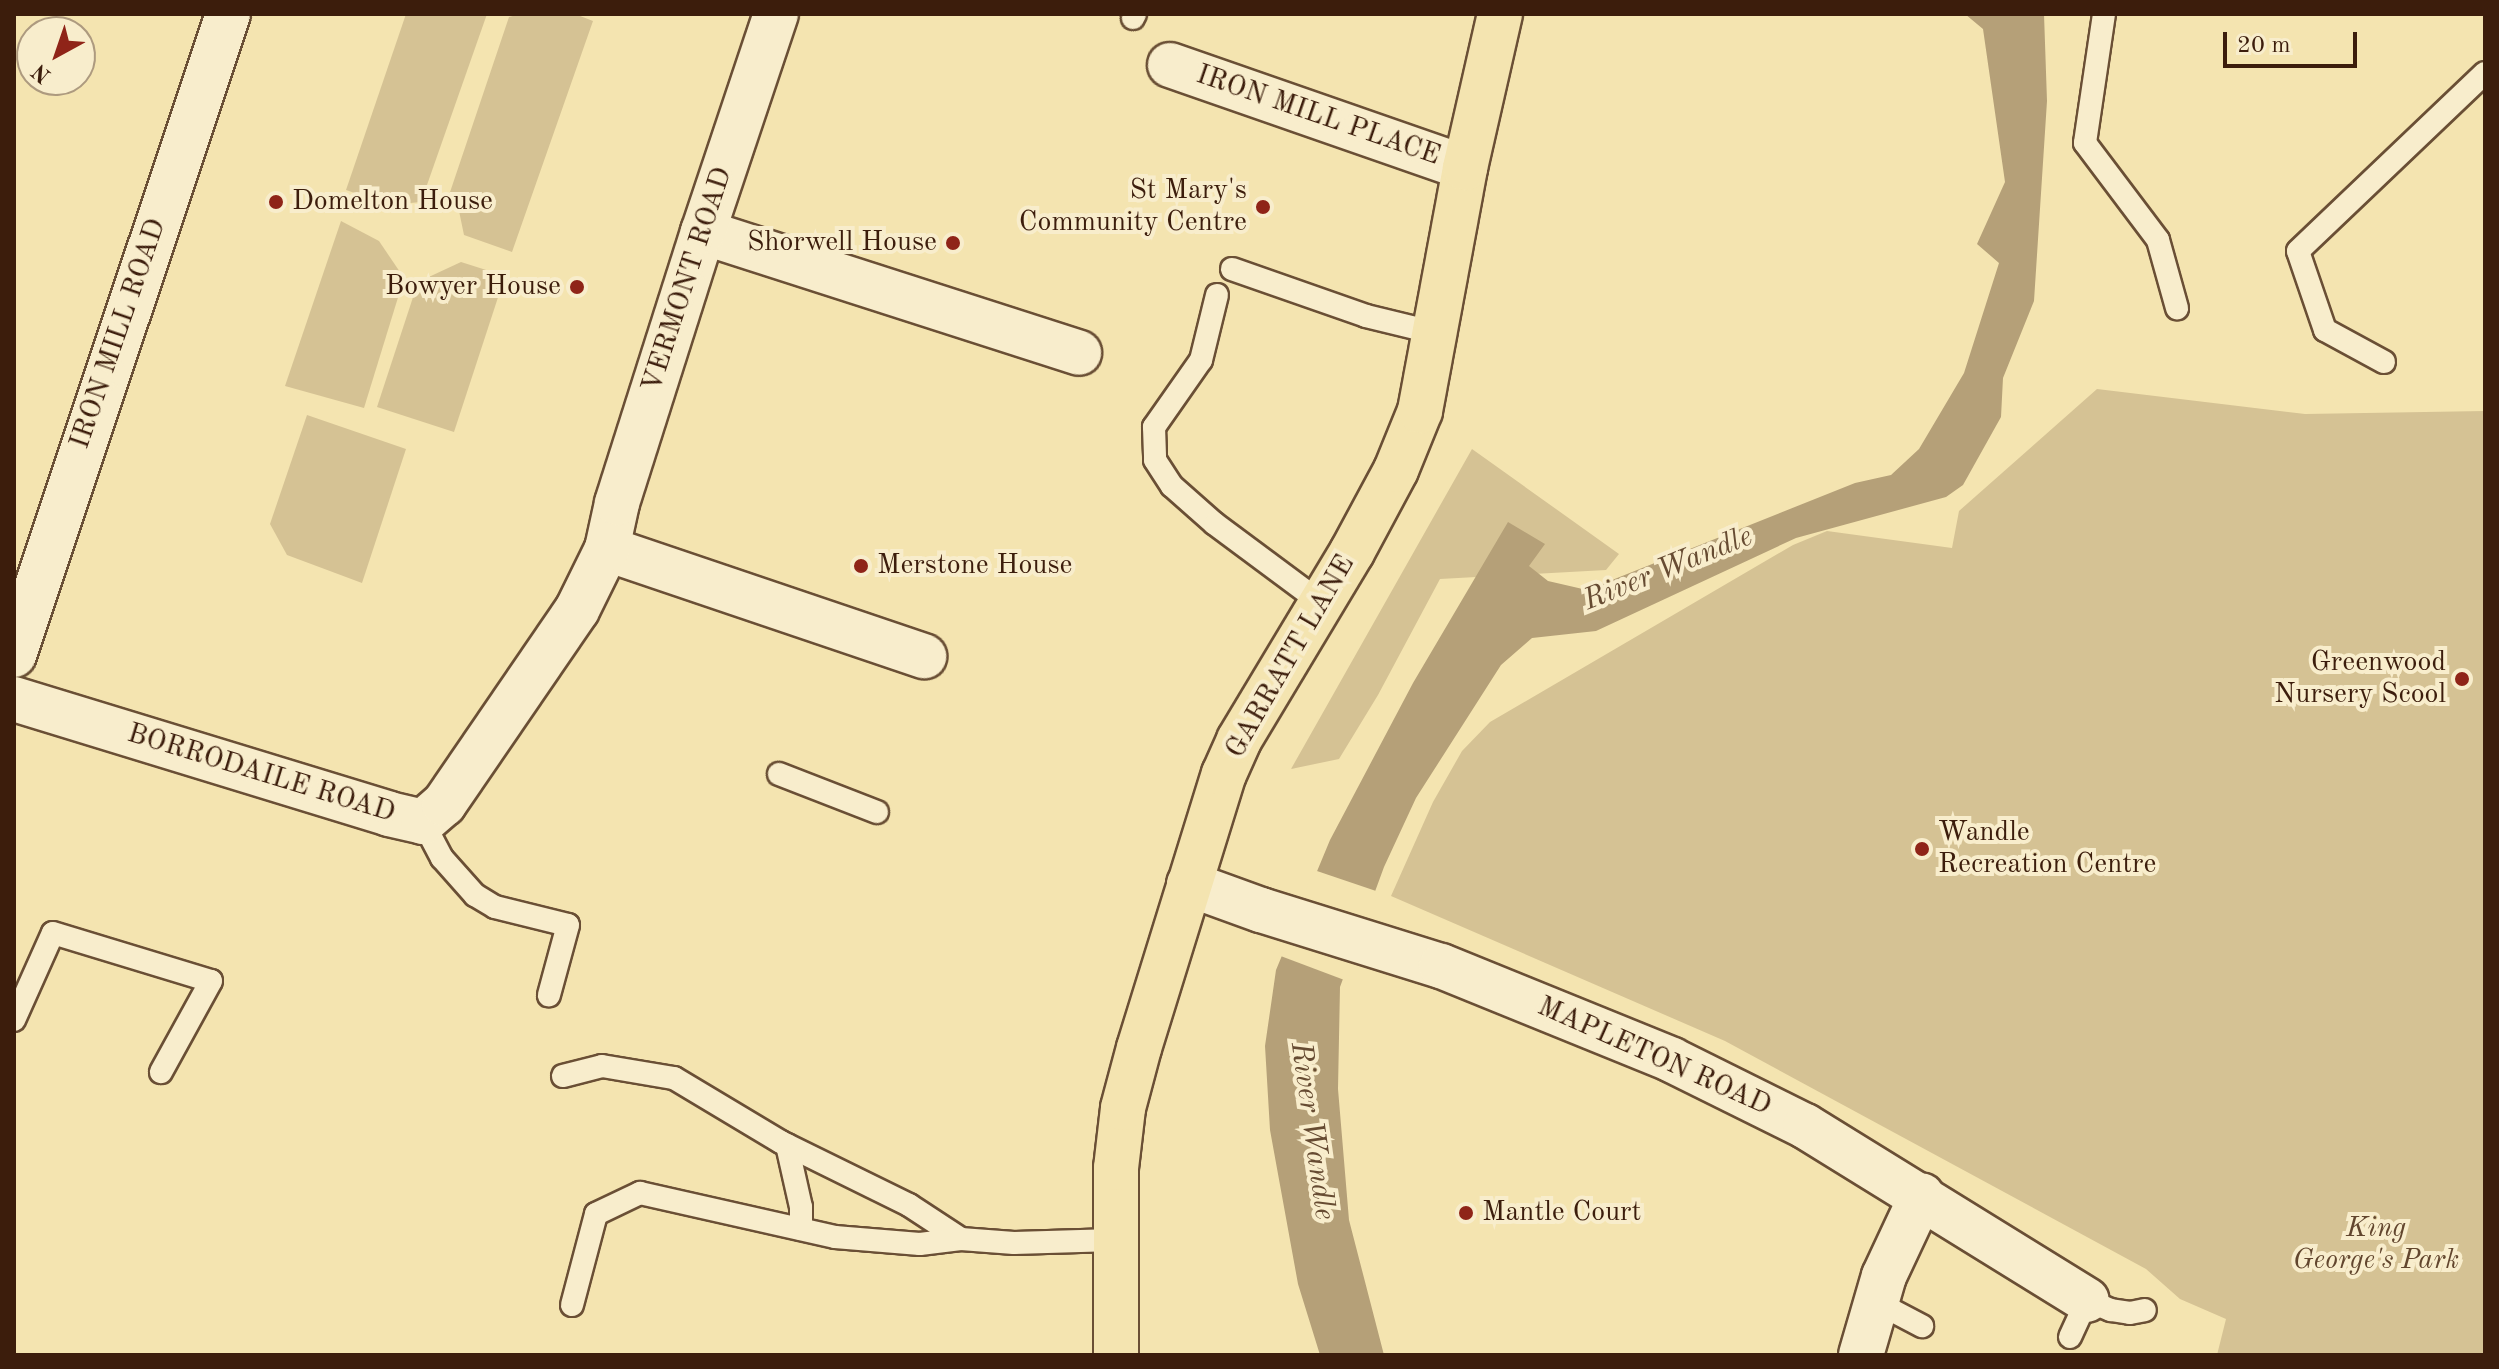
<!DOCTYPE html>
<html>
<head>
<meta charset="utf-8">
<style>
	body { margin:0 }
	#map { position:relative; width:2499px; height:1369px; overflow:hidden; background:#f4e4b0; font-family:"Old Standard TT",serif }
	div>[style] { position:absolute }
	.green>* { inset:0; background:#d5c294 }
	.water>* { inset:0; background:#b5a078 }
	.pier>* { inset:0; background:#f4e4b0 }
	.roads { filter:drop-shadow(2px 0 #6a4f35) drop-shadow(-2px 0 #6a4f35) drop-shadow(0 2px #6a4f35) drop-shadow(0 -2px #6a4f35) }
	.service>* { height:22px; margin:-11px; padding:0 11px; transform-origin:11px; border-radius:11px; background:#f8edcc }
	.minor>* { height:44px; margin:-22px; padding:0 22px; transform-origin:22px; border-radius:22px; background:#f8edcc }
	.primary>* { height:44px; margin:-22px; padding:0 22px; transform-origin:22px; border-radius:22px; background:#f4e4b0 }
	.dots>* { width:22px; height:22px; translate:-50% -50%; box-sizing:border-box; border:4px solid #f8edcc; border-radius:50% }
	span { translate:-50% -50%; white-space:nowrap; text-align:center; line-height:1.15; -webkit-text-stroke:8px #f8edcc; paint-order:stroke }
	.street-label { font-size:28px; color:#3c1d0c }
	.poi-label { font-size:28px; color:#3c1d0c }
	.right { translate:-100% -50%; text-align:right }
	.left { translate:0 -50%; text-align:left }
	.park-label { font-size:28px; color:#62462e; font-style:italic }
	.water-label { font-size:30px; color:#664b32; font-style:italic }
	.frame { position:absolute; inset:0; border:16px solid #3c1d0c; pointer-events:none }
	.north { position:absolute; left:16px; top:16px; width:80px; height:80px; box-sizing:border-box; background:#f8edcc; border:2px solid #ad9a7f; border-radius:50%; rotate:220deg; font-size:22px; font-weight:700; line-height:32px; text-align:center; color:#3c1d0c }
	.north::after { content:''; display:block; margin:auto; width:28px; height:36px; background:#8f2418; clip-path:polygon(50% 0,100% 100%,50% 72%,0 100%) }
	.scale { position:absolute; left:2223px; top:32px; width:134px; height:36px; box-sizing:border-box; border:4px solid #3c1d0c; border-top:0; padding-left:10px; font-size:24px; line-height:28px; white-space:nowrap; color:#3c1d0c; -webkit-text-stroke:6px #f8edcc; paint-order:stroke }
</style>
</head>
<body>
<div id="map">
	<div class="green">
		<div style="clip-path:polygon(406px 14px,487px 14px,421px 202px,389px 205px,346px 190px)"></div>
		<div style="clip-path:polygon(520px 14px,575px 14px,593px 21px,512px 252px,464px 235px,459px 211px,445px 207px,509px 17px)"></div>
		<div style="clip-path:polygon(341px 221px,379px 241px,404px 278px,364px 408px,285px 386px)"></div>
		<div style="clip-path:polygon(461px 262px,505px 276px,454px 432px,377px 407px,418px 282px)"></div>
		<div style="clip-path:polygon(2097px 389px,2305px 414px,2485px 411px,2485px 1355px,2217px 1355px,2226px 1319px,2180px 1299px,2146px 1269px,1725px 1041px,1391px 896px,1433px 802px,1462px 751px,1490px 722px,1793px 545px,1827px 531px,1952px 548px,1959px 511px)"></div>
		<div style="clip-path:polygon(307px 415px,406px 449px,362px 583px,287px 555px,270px 524px)"></div>
		<div style="clip-path:polygon(1472px 449px,1619px 554px,1606px 570px,1440px 579px,1378px 695px,1339px 759px,1291px 769px)"></div>
	</div>
	<div class="water">
		<div style="clip-path:polygon(1965px 14px,2044px 14px,2047px 101px,2034px 301px,2003px 378px,2001px 417px,1963px 485px,1946px 497px,1796px 538px,1596px 631px,1532px 638px,1501px 665px,1416px 798px,1384px 867px,1340px 987px,1338px 1089px,1349px 1220px,1384px 1355px,1320px 1355px,1298px 1284px,1270px 1130px,1265px 1046px,1276px 970px,1330px 840px,1413px 683px,1508px 522px,1545px 544px,1529px 566px,1548px 581px,1587px 590px,1855px 483px,1891px 475px,1919px 449px,1964px 373px,1999px 263px,1977px 244px,2005px 182px,1983px 29px)"></div>
	</div>
	<div class="pier">
		<div style="clip-path:polygon(1314px 870px,1379px 892px,1347px 981px,1278px 955px)"></div>
	</div>
	<div class="roads">
		<div class="service">
			<div style="left:2104px;top:14px;width:130px;rotate:98.4deg"></div>
			<div style="left:2085px;top:143px;width:121px;rotate:53deg"></div>
			<div style="left:2158px;top:240px;width:71px;rotate:74.4deg"></div>
			<div style="left:1133px;top:18px;width:4px;rotate:-63deg"></div>
			<div style="left:1232px;top:269px;width:142px;rotate:19.3deg"></div>
			<div style="left:1366px;top:316px;width:72px;rotate:13.7deg"></div>
			<div style="left:1217px;top:295px;width:67px;rotate:103.8deg"></div>
			<div style="left:1201px;top:360px;width:82px;rotate:125deg"></div>
			<div style="left:1154px;top:427px;width:33px;rotate:88deg"></div>
			<div style="left:1155px;top:460px;width:31px;rotate:57deg"></div>
			<div style="left:1172px;top:486px;width:57px;rotate:41.5deg"></div>
			<div style="left:1215px;top:524px;width:131px;rotate:36.6deg"></div>
			<div style="left:2384px;top:362px;width:67px;rotate:-151.5deg"></div>
			<div style="left:2325px;top:330px;width:83px;rotate:-108.9deg"></div>
			<div style="left:2298px;top:251px;width:258px;rotate:-43.6deg"></div>
			<div style="left:779px;top:774px;width:105px;rotate:21.2deg"></div>
			<div style="left:423px;top:822px;width:41px;rotate:62.2deg"></div>
			<div style="left:442px;top:858px;width:50px;rotate:48.3deg"></div>
			<div style="left:475px;top:895px;width:23px;rotate:31deg"></div>
			<div style="left:495px;top:907px;width:75px;rotate:13.9deg"></div>
			<div style="left:568px;top:925px;width:73px;rotate:105.2deg"></div>
			<div style="left:14px;top:1020px;width:95px;rotate:-65.9deg"></div>
			<div style="left:53px;top:933px;width:165px;rotate:16.9deg"></div>
			<div style="left:211px;top:981px;width:104px;rotate:118.8deg"></div>
			<div style="left:563px;top:1076px;width:40px;rotate:-14.4deg"></div>
			<div style="left:602px;top:1066px;width:73px;rotate:9.5deg"></div>
			<div style="left:674px;top:1078px;width:125px;rotate:30.9deg"></div>
			<div style="left:781px;top:1142px;width:143px;rotate:26.2deg"></div>
			<div style="left:909px;top:1205px;width:62px;rotate:33.2deg"></div>
			<div style="left:787px;top:1145px;width:64px;rotate:77.3deg"></div>
			<div style="left:801px;top:1207px;width:22px;rotate:90deg"></div>
			<div style="left:1878px;top:1303px;width:50px;rotate:27.6deg"></div>
			<div style="left:572px;top:1305px;width:94px;rotate:-75.2deg"></div>
			<div style="left:596px;top:1214px;width:49px;rotate:-25.5deg"></div>
			<div style="left:640px;top:1193px;width:200px;rotate:12.7deg"></div>
			<div style="left:835px;top:1237px;width:85px;rotate:4.7deg"></div>
			<div style="left:920px;top:1244px;width:41px;rotate:-7deg"></div>
			<div style="left:961px;top:1239px;width:53px;rotate:4.3deg"></div>
			<div style="left:1014px;top:1243px;width:100px;rotate:-1.7deg"></div>
			<div style="left:2070px;top:1337px;width:41px;rotate:-65.3deg"></div>
			<div style="left:2087px;top:1300px;width:26px;rotate:23deg"></div>
			<div style="left:2111px;top:1310px;width:19px;rotate:9deg"></div>
			<div style="left:2130px;top:1313px;width:15px;rotate:-11deg"></div>
		</div>
		<div class="minor">
			<div style="left:1170px;top:65px;width:312px;rotate:19.2deg"></div>
			<div style="left:703px;top:232px;width:395px;rotate:17.8deg"></div>
			<div style="left:607px;top:549px;width:335px;rotate:18.7deg"></div>
			<div style="left:14px;top:655px;width:676px;rotate:-71.54deg"></div>
			<div style="left:14px;top:699px;width:392px;rotate:17deg"></div>
			<div style="left:389px;top:814px;width:35px;rotate:13deg"></div>
			<div style="left:423px;top:822px;width:28px;rotate:-41deg"></div>
			<div style="left:444px;top:804px;width:235px;rotate:-55.6deg"></div>
			<div style="left:577px;top:610px;width:68px;rotate:-63.8deg"></div>
			<div style="left:607px;top:549px;width:47px;rotate:-77.7deg"></div>
			<div style="left:617px;top:503px;width:284px;rotate:-72.4deg"></div>
			<div style="left:703px;top:232px;width:230px;rotate:-71.5deg"></div>
			<div style="left:1189px;top:884px;width:77px;rotate:19.9deg"></div>
			<div style="left:1261px;top:910px;width:189px;rotate:17.3deg"></div>
			<div style="left:1441px;top:966px;width:249px;rotate:22.1deg"></div>
			<div style="left:1672px;top:1060px;width:148px;rotate:26.4deg"></div>
			<div style="left:1805px;top:1126px;width:331px;rotate:31.7deg"></div>
			<div style="left:1861px;top:1355px;width:82px;rotate:-73.8deg"></div>
			<div style="left:1884px;top:1276px;width:89px;rotate:-64.9deg"></div>
		</div>
		<div class="primary">
			<div style="left:1116px;top:1355px;width:187px;rotate:-90deg"></div>
			<div style="left:1116px;top:1168px;width:60px;rotate:-83.3deg"></div>
			<div style="left:1123px;top:1108px;width:62px;rotate:-75.1deg"></div>
			<div style="left:1139px;top:1048px;width:287px;rotate:-72.8deg"></div>
			<div style="left:1224px;top:774px;width:37px;rotate:-66deg"></div>
			<div style="left:1239px;top:740px;width:219px;rotate:-59deg"></div>
			<div style="left:1352px;top:552px;width:93px;rotate:-61.8deg"></div>
			<div style="left:1396px;top:470px;width:64px;rotate:-67.9deg"></div>
			<div style="left:1420px;top:411px;width:247px;rotate:-79.5deg"></div>
			<div style="left:1465px;top:168px;width:158px;rotate:-77.2deg"></div>
		</div>
	</div>
	<div class="dots">
		<div style="left:276px;top:202px;background:#8f2418"></div>
		<div style="left:1263px;top:207px;background:#8f2418"></div>
		<div style="left:953px;top:243px;background:#8f2418"></div>
		<div style="left:577px;top:287px;background:#8f2418"></div>
		<div style="left:861px;top:566px;background:#8f2418"></div>
		<div style="left:2462px;top:679px;background:#8f2418"></div>
		<div style="left:1922px;top:849px;background:#8f2418"></div>
		<div style="left:1466px;top:1213px;background:#8f2418"></div>
	</div>
	<div class="street-label">
		<span style="left:1318px;top:116px;rotate:19deg">IRON MILL PLACE</span>
		<span style="left:688px;top:280px;rotate:-72deg">VERMONT ROAD</span>
		<span style="left:119px;top:334px;rotate:-71deg">IRON MILL ROAD</span>
		<span style="left:1291px;top:657px;rotate:-60deg">GARRATT LANE</span>
		<span style="left:261px;top:774px;rotate:17deg">BORRODAILE ROAD</span>
		<span style="left:1654px;top:1057px;rotate:24deg">MAPLETON ROAD</span>
	</div>
	<div class="poi-label">
		<span class="right" style="left:1247px;top:207px">St Mary's<br>Community Centre</span>
		<span class="left" style="left:292px;top:202px">Domelton House</span>
		<span class="right" style="left:937px;top:243px">Shorwell House</span>
		<span class="right" style="left:561px;top:287px">Bowyer House</span>
		<span class="left" style="left:877px;top:566px">Merstone House</span>
		<span class="right" style="left:2446px;top:679px">Greenwood<br>Nursery Scool</span>
		<span class="left" style="left:1938px;top:849px">Wandle<br>Recreation Centre</span>
		<span class="left" style="left:1482px;top:1213px">Mantle Court</span>
	</div>
	<div class="park-label">
		<span style="left:2376px;top:1245px">King<br>George's Park</span>
	</div>
	<div class="water-label">
		<span style="left:1668px;top:569px;rotate:-22deg">River Wandle</span>
		<span style="left:1312px;top:1131px;rotate:82deg">River Wandle</span>
	</div>
	<div class="frame"></div>
	<div class="north">N</div>
	<div class="scale">20 m</div>
</div>
</body>
</html>
